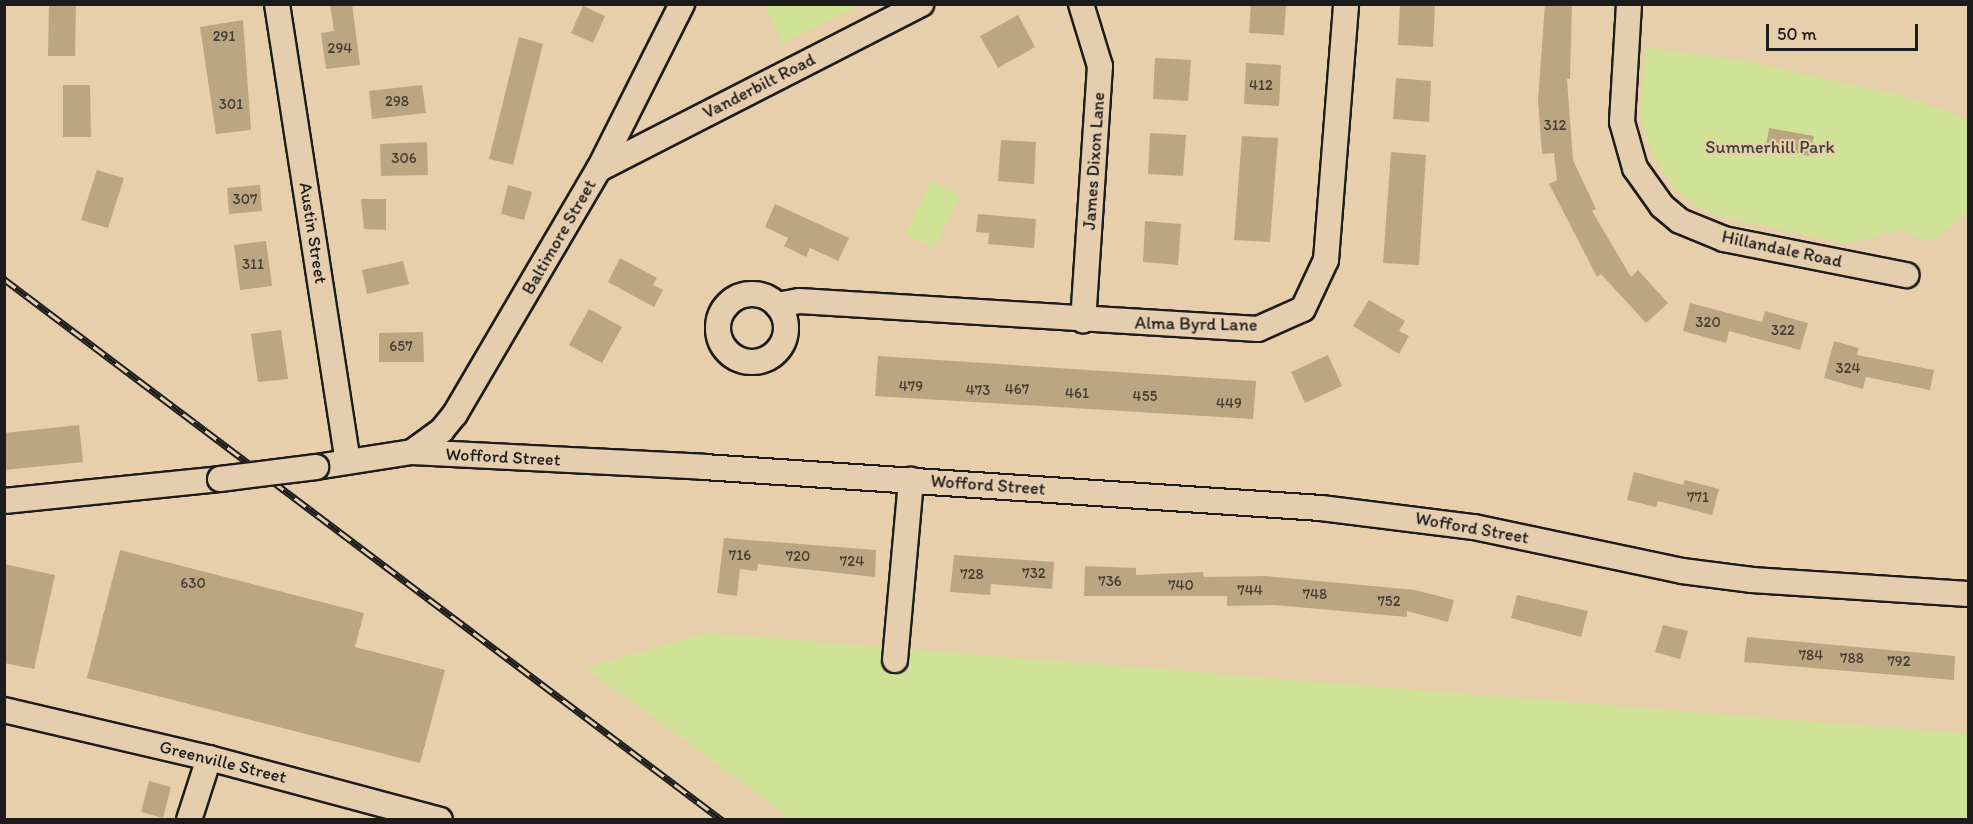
<!DOCTYPE html>
<html>
<head>
<meta charset="utf-8">
<style>
	body { margin:0 }
	#map { position:relative; width:1973px; height:824px; overflow:hidden; background:#e7cfab; font-family:Itim,sans-serif }
	div>[style] { position:absolute }
	.green>* { inset:0; background:#cfe296 }
	.building>* { inset:0; background:#bca681 }
	.roads { filter:drop-shadow(2px 0 #1c1c1c) drop-shadow(-2px 0 #1c1c1c) drop-shadow(0 2px #1c1c1c) drop-shadow(0 -2px #1c1c1c) }
	.minor>* { height:24px; margin:-12px; padding:0 12px; transform-origin:12px; border-radius:12px; background:#e5ceae }
	.minor>.ring { margin:-12px; padding:0; box-sizing:content-box; background:none; border:24px solid #e5ceae; border-radius:50% }
	.rail>* { height:7px; margin-top:-3.5px; transform-origin:0; background:repeating-linear-gradient(90deg,#e5ceae 0 14px,#1c1c1c 0 28px); box-sizing:border-box; border-block:2px solid #1c1c1c }
	.bridges { filter:drop-shadow(2px 0 #1c1c1c) drop-shadow(-2px 0 #1c1c1c) drop-shadow(0 2px #1c1c1c) drop-shadow(0 -2px #1c1c1c) }
	.minor-bridge>* { height:24px; margin:-12px; padding:0 12px; transform-origin:12px; border-radius:12px; background:#e5ceae }
	span { translate:-50% -50%; white-space:nowrap; text-align:center; line-height:1.15; -webkit-text-stroke:4.5px #e5ceae; paint-order:stroke }
	.number-label { font-size:15px; color:#443e35 }
	.number-label span { -webkit-text-stroke-width:0 }
	.street-label { font-size:18px; color:#1c1c1c }
	.park-label { font-size:18px; color:#404434 }
	.frame { position:absolute; inset:0; border:6px solid #1c1c1c; pointer-events:none }
	.scale { position:absolute; left:1766px; top:24px; width:152px; height:27px; box-sizing:border-box; border:3px solid #1c1c1c; border-top:0; padding-left:8px; font-size:18px; line-height:21px; white-space:nowrap; color:#1c1c1c; -webkit-text-stroke:4px #e5ceae; paint-order:stroke }
</style>
</head>
<body>
<div id="map">
	<div class="green">
		<div style="clip-path:polygon(765px 5px,859px 5px,782px 43px)"></div>
		<div style="clip-path:polygon(1645px 47px,1744px 61px,1900px 95px,1968px 119px,1968px 212px,1930px 242px,1901px 230px,1846px 244px,1709px 214px,1675px 189px,1651px 152px,1640px 115px)"></div>
		<div style="clip-path:polygon(931px 181px,960px 196px,934px 248px,905px 234px)"></div>
		<div style="clip-path:polygon(706px 633px,1968px 734px,1968px 819px,791px 819px,586px 668px)"></div>
	</div>
	<div class="building">
		<div style="clip-path:polygon(49px 4px,76px 4px,75px 56px,48px 56px)"></div>
		<div style="clip-path:polygon(330px 4px,352px 4px,360px 65px,326px 69px,321px 33px,334px 31px)"></div>
		<div style="clip-path:polygon(1251px 4px,1286px 4px,1284px 35px,1249px 33px)"></div>
		<div style="clip-path:polygon(1400px 4px,1435px 6px,1433px 47px,1398px 45px)"></div>
		<div style="clip-path:polygon(1545px 4px,1572px 4px,1570px 79px,1567px 79px,1573px 160px,1596px 209px,1592px 211px,1631px 277px,1638px 270px,1668px 303px,1646px 323px,1601px 274px,1597px 277px,1549px 184px,1557px 180px,1554px 153px,1542px 154px,1538px 100px)"></div>
		<div style="clip-path:polygon(583px 6px,605px 16px,593px 43px,571px 33px)"></div>
		<div style="clip-path:polygon(1018px 15px,1035px 47px,998px 68px,980px 36px)"></div>
		<div style="clip-path:polygon(243px 20px,251px 130px,216px 134px,200px 27px)"></div>
		<div style="clip-path:polygon(519px 37px,543px 44px,513px 165px,489px 159px)"></div>
		<div style="clip-path:polygon(1155px 58px,1191px 60px,1188px 101px,1153px 99px)"></div>
		<div style="clip-path:polygon(1246px 63px,1281px 65px,1279px 106px,1244px 104px)"></div>
		<div style="clip-path:polygon(1396px 78px,1431px 81px,1429px 122px,1393px 119px)"></div>
		<div style="clip-path:polygon(63px 85px,90px 85px,91px 137px,63px 137px)"></div>
		<div style="clip-path:polygon(422px 85px,426px 113px,372px 119px,369px 91px)"></div>
		<div style="clip-path:polygon(1769px 128px,1814px 136px,1809px 156px,1766px 146px)"></div>
		<div style="clip-path:polygon(1150px 133px,1186px 135px,1183px 176px,1148px 174px)"></div>
		<div style="clip-path:polygon(1242px 136px,1278px 138px,1270px 242px,1234px 240px)"></div>
		<div style="clip-path:polygon(1001px 140px,1036px 142px,1034px 184px,998px 181px)"></div>
		<div style="clip-path:polygon(427px 142px,428px 175px,381px 176px,380px 144px)"></div>
		<div style="clip-path:polygon(1391px 152px,1426px 155px,1419px 265px,1383px 263px)"></div>
		<div style="clip-path:polygon(97px 170px,124px 178px,108px 228px,81px 220px)"></div>
		<div style="clip-path:polygon(260px 185px,262px 211px,229px 214px,227px 188px)"></div>
		<div style="clip-path:polygon(508px 185px,532px 192px,524px 220px,501px 214px)"></div>
		<div style="clip-path:polygon(361px 199px,386px 199px,386px 230px,364px 229px)"></div>
		<div style="clip-path:polygon(775px 204px,849px 238px,838px 261px,810px 248px,806px 257px,784px 246px,788px 238px,765px 227px)"></div>
		<div style="clip-path:polygon(978px 214px,1036px 219px,1034px 248px,988px 244px,989px 233px,976px 232px)"></div>
		<div style="clip-path:polygon(1145px 221px,1181px 224px,1178px 265px,1143px 262px)"></div>
		<div style="clip-path:polygon(266px 241px,272px 286px,240px 290px,234px 245px)"></div>
		<div style="clip-path:polygon(620px 258px,657px 278px,653px 285px,663px 290px,654px 307px,608px 282px)"></div>
		<div style="clip-path:polygon(403px 261px,409px 284px,367px 294px,362px 270px)"></div>
		<div style="clip-path:polygon(1369px 300px,1405px 321px,1399px 331px,1409px 336px,1399px 354px,1353px 326px)"></div>
		<div style="clip-path:polygon(1690px 303px,1762px 322px,1765px 311px,1808px 323px,1800px 350px,1729px 331px,1726px 343px,1683px 331px)"></div>
		<div style="clip-path:polygon(589px 309px,622px 327px,602px 363px,569px 345px)"></div>
		<div style="clip-path:polygon(281px 330px,288px 379px,258px 382px,251px 334px)"></div>
		<div style="clip-path:polygon(423px 332px,424px 362px,379px 362px,379px 333px)"></div>
		<div style="clip-path:polygon(1834px 341px,1859px 348px,1857px 355px,1934px 370px,1930px 390px,1866px 377px,1863px 389px,1824px 378px)"></div>
		<div style="clip-path:polygon(1328px 355px,1342px 386px,1305px 403px,1291px 372px)"></div>
		<div style="clip-path:polygon(878px 356px,1256px 381px,1253px 419px,875px 396px)"></div>
		<div style="clip-path:polygon(79px 425px,83px 462px,4px 470px,4px 433px)"></div>
		<div style="clip-path:polygon(1634px 472px,1683px 485px,1685px 480px,1719px 489px,1712px 515px,1658px 501px,1656px 507px,1627px 500px)"></div>
		<div style="clip-path:polygon(724px 538px,876px 550px,875px 577px,758px 564px,757px 571px,740px 569px,737px 596px,717px 593px)"></div>
		<div style="clip-path:polygon(120px 550px,364px 613px,355px 647px,445px 670px,420px 763px,87px 678px)"></div>
		<div style="clip-path:polygon(954px 555px,1054px 562px,1052px 589px,991px 584px,990px 595px,950px 592px)"></div>
		<div style="clip-path:polygon(4px 564px,55px 575px,34px 669px,4px 663px)"></div>
		<div style="clip-path:polygon(1085px 566px,1136px 568px,1136px 575px,1203px 572px,1204px 577px,1266px 576px,1415px 590px,1454px 600px,1448px 622px,1407px 611px,1407px 617px,1275px 605px,1227px 606px,1227px 596px,1084px 596px)"></div>
		<div style="clip-path:polygon(1517px 595px,1588px 611px,1581px 637px,1511px 618px)"></div>
		<div style="clip-path:polygon(1663px 625px,1688px 631px,1680px 659px,1655px 652px)"></div>
		<div style="clip-path:polygon(1747px 637px,1955px 656px,1954px 680px,1744px 662px)"></div>
		<div style="clip-path:polygon(149px 781px,171px 787px,163px 818px,141px 812px)"></div>
	</div>
	<div class="roads">
		<div class="minor">
			<div style="left:277px;top:4px;width:463px;rotate:81.2deg"></div>
			<div style="left:1081px;top:4px;width:65px;rotate:73deg"></div>
			<div style="left:1100px;top:66px;width:255px;rotate:93.8deg"></div>
			<div style="left:1629px;top:4px;width:118px;rotate:93.4deg"></div>
			<div style="left:1622px;top:122px;width:48px;rotate:74.2deg"></div>
			<div style="left:1635px;top:168px;width:47px;rotate:54.6deg"></div>
			<div style="left:1662px;top:206px;width:23px;rotate:40deg"></div>
			<div style="left:1680px;top:221px;width:48px;rotate:22.2deg"></div>
			<div style="left:1724px;top:239px;width:186px;rotate:11.2deg"></div>
			<div style="left:599px;top:169px;width:362px;rotate:-27.1deg"></div>
			<div class="ring" style="left:718px;top:294px;width:44px;height:44px"></div>
			<div style="left:777px;top:305px;width:22px;rotate:-10deg"></div>
			<div style="left:799px;top:301px;width:460px;rotate:3.5deg"></div>
			<div style="left:1258px;top:329px;width:49px;rotate:-24deg"></div>
			<div style="left:1303px;top:309px;width:54px;rotate:-64.9deg"></div>
			<div style="left:1326px;top:260px;width:257px;rotate:-85.5deg"></div>
			<div style="left:412px;top:452px;width:37px;rotate:-36deg"></div>
			<div style="left:442px;top:430px;width:21px;rotate:-51deg"></div>
			<div style="left:455px;top:414px;width:284px;rotate:-59.6deg"></div>
			<div style="left:599px;top:169px;width:185px;rotate:-63.3deg"></div>
			<div style="left:316px;top:467px;width:97px;rotate:-8.9deg"></div>
			<div style="left:412px;top:452px;width:292px;rotate:2.9deg"></div>
			<div style="left:704px;top:467px;width:618px;rotate:3.8deg"></div>
			<div style="left:1321px;top:508px;width:154px;rotate:7.1deg"></div>
			<div style="left:1474px;top:527px;width:213px;rotate:11.9deg"></div>
			<div style="left:1682px;top:571px;width:71px;rotate:7.3deg"></div>
			<div style="left:1752px;top:580px;width:216px;rotate:3.7deg"></div>
			<div style="left:4px;top:501px;width:217px;rotate:-5.8deg"></div>
			<div style="left:895px;top:660px;width:181px;rotate:-84.9deg"></div>
			<div style="left:4px;top:710px;width:211px;rotate:13.2deg"></div>
			<div style="left:209px;top:758px;width:239px;rotate:15deg"></div>
			<div style="left:189px;top:820px;width:65px;rotate:-72.1deg"></div>
		</div>
	</div>
	<div class="rail">
		<div style="left:4px;top:279px;width:899px;rotate:37deg"></div>
	</div>
	<div class="bridges">
		<div class="minor-bridge">
			<div style="left:220px;top:479px;width:97px;rotate:-7.1deg"></div>
		</div>
	</div>
	<div class="number-label">
		<span style="left:224px;top:37px">291</span>
		<span style="left:340px;top:49px">294</span>
		<span style="left:1261px;top:86px">412</span>
		<span style="left:397px;top:102px">298</span>
		<span style="left:231px;top:105px">301</span>
		<span style="left:1555px;top:126px">312</span>
		<span style="left:404px;top:159px">306</span>
		<span style="left:245px;top:200px">307</span>
		<span style="left:253px;top:265px">311</span>
		<span style="left:1708px;top:323px">320</span>
		<span style="left:1783px;top:331px">322</span>
		<span style="left:401px;top:347px">657</span>
		<span style="left:1848px;top:369px">324</span>
		<span style="left:911px;top:387px">479</span>
		<span style="left:1017px;top:390px">467</span>
		<span style="left:978px;top:391px">473</span>
		<span style="left:1077px;top:394px">461</span>
		<span style="left:1145px;top:397px">455</span>
		<span style="left:1229px;top:404px">449</span>
		<span style="left:1698px;top:498px">771</span>
		<span style="left:740px;top:556px">716</span>
		<span style="left:798px;top:557px">720</span>
		<span style="left:852px;top:562px">724</span>
		<span style="left:1034px;top:574px">732</span>
		<span style="left:972px;top:575px">728</span>
		<span style="left:1110px;top:582px">736</span>
		<span style="left:193px;top:584px">630</span>
		<span style="left:1181px;top:586px">740</span>
		<span style="left:1250px;top:591px">744</span>
		<span style="left:1315px;top:595px">748</span>
		<span style="left:1389px;top:602px">752</span>
		<span style="left:1811px;top:656px">784</span>
		<span style="left:1852px;top:659px">788</span>
		<span style="left:1899px;top:662px">792</span>
	</div>
	<div class="street-label">
		<span style="left:759px;top:86px;rotate:-27deg">Vanderbilt Road</span>
		<span style="left:1094px;top:161px;rotate:-86deg">James Dixon Lane</span>
		<span style="left:313px;top:233px;rotate:81deg">Austin Street</span>
		<span style="left:559px;top:237px;rotate:-60deg">Baltimore Street</span>
		<span style="left:1782px;top:249px;rotate:12deg">Hillandale Road</span>
		<span style="left:1196px;top:324px;rotate:1deg">Alma Byrd Lane</span>
		<span style="left:503px;top:457px;rotate:3deg">Wofford Street</span>
		<span style="left:988px;top:485px;rotate:4deg">Wofford Street</span>
		<span style="left:1472px;top:528px;rotate:10deg">Wofford Street</span>
		<span style="left:223px;top:762px;rotate:14deg">Greenville Street</span>
	</div>
	<div class="park-label">
		<span style="left:1770px;top:147px">Summerhill Park</span>
	</div>
	<div class="frame"></div>
	<div class="scale">50 m</div>
</div>
</body>
</html>
